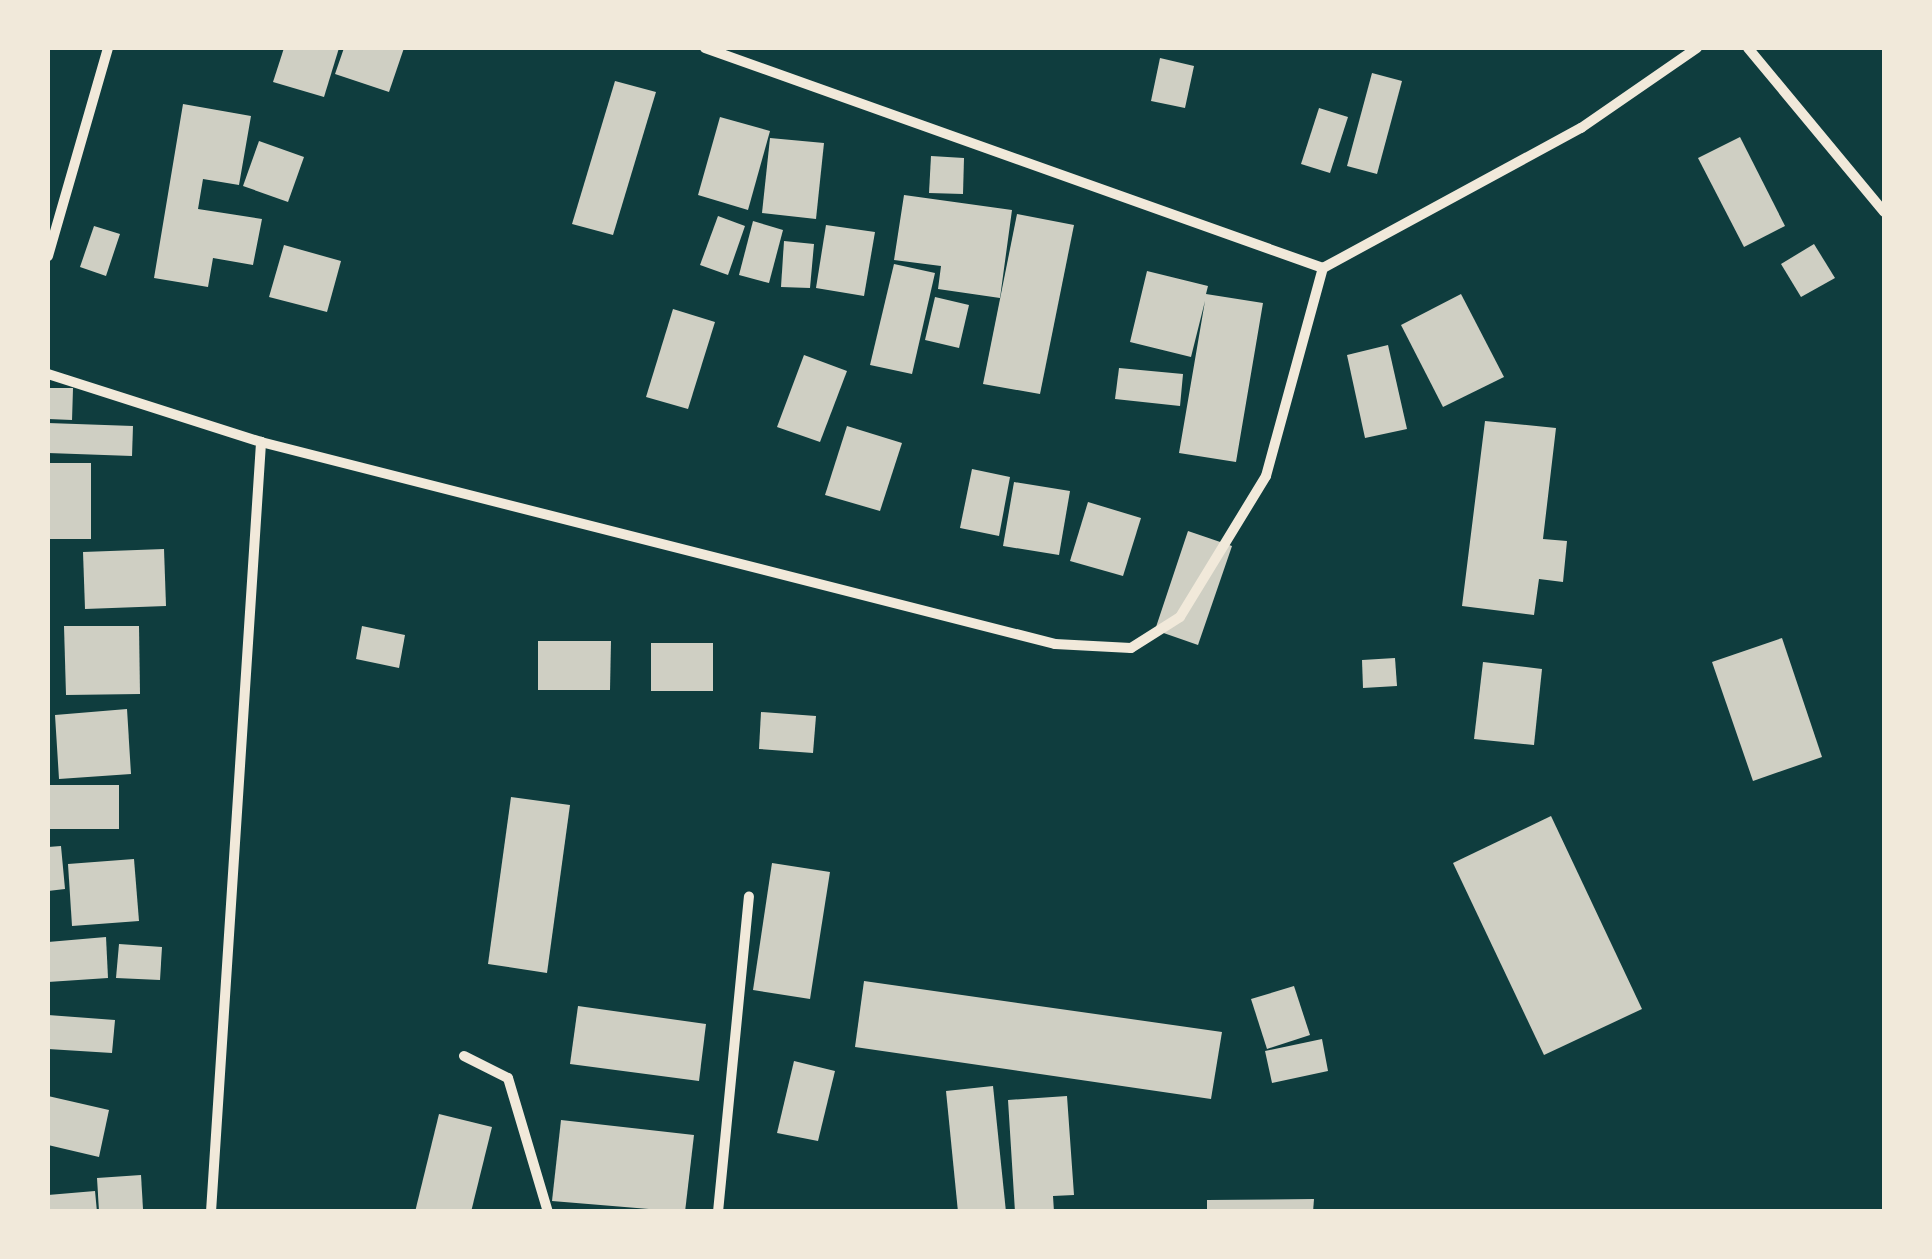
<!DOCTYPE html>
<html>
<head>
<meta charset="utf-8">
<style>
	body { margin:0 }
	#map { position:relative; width:1932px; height:1259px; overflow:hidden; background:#0f3d3e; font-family:Karla,sans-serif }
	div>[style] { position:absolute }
	.building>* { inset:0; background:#cfcfc3 }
	.minor>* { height:10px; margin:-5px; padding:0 5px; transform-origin:5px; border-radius:5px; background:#f1e9da }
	span { translate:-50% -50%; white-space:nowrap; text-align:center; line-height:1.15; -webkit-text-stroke:8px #f1e9da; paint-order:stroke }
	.frame { position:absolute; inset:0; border:50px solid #f1e9da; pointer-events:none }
</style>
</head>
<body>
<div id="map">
	<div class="building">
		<div style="clip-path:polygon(284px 48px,339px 48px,324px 97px,273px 82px)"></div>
		<div style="clip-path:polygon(344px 48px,404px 48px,389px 92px,335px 74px)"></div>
		<div style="clip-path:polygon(1160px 58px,1194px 66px,1185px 108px,1151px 101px)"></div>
		<div style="clip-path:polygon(1372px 73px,1402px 81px,1377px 174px,1347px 166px)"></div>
		<div style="clip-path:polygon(615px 81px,656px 92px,613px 235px,572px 224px)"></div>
		<div style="clip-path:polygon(183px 104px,251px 116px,239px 185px,203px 179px,198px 209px,262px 219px,253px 265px,213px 258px,208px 287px,154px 278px)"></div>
		<div style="clip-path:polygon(1319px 108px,1348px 117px,1330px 173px,1301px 164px)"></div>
		<div style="clip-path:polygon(720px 117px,770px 131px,748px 210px,698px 195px)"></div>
		<div style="clip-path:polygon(1740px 137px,1785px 226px,1744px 247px,1698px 158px)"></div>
		<div style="clip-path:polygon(770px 138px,824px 143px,816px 219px,762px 213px)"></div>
		<div style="clip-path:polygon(259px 141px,304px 157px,288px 202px,243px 186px)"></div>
		<div style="clip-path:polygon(931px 156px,964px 158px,963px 194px,929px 193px)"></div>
		<div style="clip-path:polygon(904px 195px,1012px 210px,1000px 298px,938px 289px,941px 266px,894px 260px)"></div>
		<div style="clip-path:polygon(1017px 214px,1074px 225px,1040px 394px,983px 384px)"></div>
		<div style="clip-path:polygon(718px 216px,745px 226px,728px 275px,700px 265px)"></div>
		<div style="clip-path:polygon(753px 221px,783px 230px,769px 283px,739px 275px)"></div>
		<div style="clip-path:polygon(826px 225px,875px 232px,864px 296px,816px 288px)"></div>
		<div style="clip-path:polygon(94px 226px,120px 234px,106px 276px,80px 267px)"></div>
		<div style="clip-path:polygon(784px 241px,814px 244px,810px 288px,781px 287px)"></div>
		<div style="clip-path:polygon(1814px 244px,1835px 278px,1801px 297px,1781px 264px)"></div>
		<div style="clip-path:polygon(284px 245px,341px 261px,327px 312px,269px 297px)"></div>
		<div style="clip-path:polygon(894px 264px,935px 273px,912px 374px,870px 365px)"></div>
		<div style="clip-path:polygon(1147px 271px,1208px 286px,1206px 294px,1263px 303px,1236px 462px,1179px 453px,1205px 301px,1191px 357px,1130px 342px)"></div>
		<div style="clip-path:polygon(1461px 294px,1504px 377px,1443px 407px,1401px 325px)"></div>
		<div style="clip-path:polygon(935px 297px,969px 305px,959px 348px,925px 340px)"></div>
		<div style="clip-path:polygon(673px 309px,715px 322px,688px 409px,646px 397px)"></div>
		<div style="clip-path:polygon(1388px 345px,1407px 429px,1365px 438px,1347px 355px)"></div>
		<div style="clip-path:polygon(804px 355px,847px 371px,820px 442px,777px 427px)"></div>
		<div style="clip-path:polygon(1119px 368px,1183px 374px,1180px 406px,1115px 399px)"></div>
		<div style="clip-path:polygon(48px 388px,73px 388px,72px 420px,48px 419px)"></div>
		<div style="clip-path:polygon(1485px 421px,1556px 428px,1543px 539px,1567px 541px,1563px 582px,1539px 579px,1534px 615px,1462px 606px)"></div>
		<div style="clip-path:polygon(48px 423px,133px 426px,132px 456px,48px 453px)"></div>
		<div style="clip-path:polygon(847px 426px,902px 443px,880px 511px,825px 495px)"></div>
		<div style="clip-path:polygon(48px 463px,91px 463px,91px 539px,48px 539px)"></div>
		<div style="clip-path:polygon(972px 469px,1010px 477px,999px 536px,960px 528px)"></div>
		<div style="clip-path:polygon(1014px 482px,1070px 491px,1059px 555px,1003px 546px)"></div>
		<div style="clip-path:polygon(1088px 502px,1141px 518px,1123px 576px,1070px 561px)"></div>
		<div style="clip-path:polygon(1188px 531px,1232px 546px,1198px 645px,1155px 630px)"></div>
		<div style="clip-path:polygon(164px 549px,166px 606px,85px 609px,83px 552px)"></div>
		<div style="clip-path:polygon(64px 626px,139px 626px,140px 694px,66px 695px)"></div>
		<div style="clip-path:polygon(362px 626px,405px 635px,399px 668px,356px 659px)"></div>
		<div style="clip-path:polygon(1782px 638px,1822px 757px,1753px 781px,1712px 662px)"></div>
		<div style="clip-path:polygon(538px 641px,611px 641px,610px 690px,538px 690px)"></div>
		<div style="clip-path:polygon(651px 643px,713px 643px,713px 691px,651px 691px)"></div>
		<div style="clip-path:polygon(1395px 658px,1397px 686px,1363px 688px,1362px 660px)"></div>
		<div style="clip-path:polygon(1483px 662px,1542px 669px,1534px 745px,1474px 739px)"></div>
		<div style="clip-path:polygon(127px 709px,131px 774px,59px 779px,55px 715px)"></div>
		<div style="clip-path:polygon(761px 712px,816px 716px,813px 753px,759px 749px)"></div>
		<div style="clip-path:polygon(48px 785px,119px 785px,119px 829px,48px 829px)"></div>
		<div style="clip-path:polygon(511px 797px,570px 805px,547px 973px,488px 964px)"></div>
		<div style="clip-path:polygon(1551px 816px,1642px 1009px,1544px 1055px,1453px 863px)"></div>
		<div style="clip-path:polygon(61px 846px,65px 889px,48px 891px,48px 847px)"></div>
		<div style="clip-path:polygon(134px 859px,139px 921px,72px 926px,68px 864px)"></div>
		<div style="clip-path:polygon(772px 863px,830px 872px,810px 999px,753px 990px)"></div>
		<div style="clip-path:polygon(106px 937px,108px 978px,48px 982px,48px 942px)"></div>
		<div style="clip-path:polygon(119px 944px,162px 947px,160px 980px,116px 978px)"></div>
		<div style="clip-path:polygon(864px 981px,1222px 1032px,1211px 1099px,855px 1047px)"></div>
		<div style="clip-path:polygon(1294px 986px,1310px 1035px,1267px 1049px,1251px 999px)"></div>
		<div style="clip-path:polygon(578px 1006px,706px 1024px,699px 1081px,570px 1064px)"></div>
		<div style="clip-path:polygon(48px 1015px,115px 1020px,112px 1053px,48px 1049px)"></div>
		<div style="clip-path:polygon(1322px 1039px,1328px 1071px,1272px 1083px,1265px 1051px)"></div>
		<div style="clip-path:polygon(794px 1061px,835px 1071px,818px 1141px,777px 1133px)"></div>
		<div style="clip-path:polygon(993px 1086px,1006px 1212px,958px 1212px,946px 1091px)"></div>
		<div style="clip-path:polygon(48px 1096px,109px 1110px,99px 1157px,48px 1145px)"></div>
		<div style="clip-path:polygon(1067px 1096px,1074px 1195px,1053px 1196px,1054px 1212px,1015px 1212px,1008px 1100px)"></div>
		<div style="clip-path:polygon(439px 1114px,492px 1127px,471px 1212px,415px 1212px)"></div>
		<div style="clip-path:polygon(561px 1120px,694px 1135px,685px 1212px,552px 1201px)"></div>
		<div style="clip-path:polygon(141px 1175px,143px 1209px,99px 1211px,97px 1178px)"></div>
		<div style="clip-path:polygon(95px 1191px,97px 1212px,48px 1212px,48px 1195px)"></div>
		<div style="clip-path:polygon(1314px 1199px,1313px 1212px,1207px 1212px,1207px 1200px)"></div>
	</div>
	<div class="minor">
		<div style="left:705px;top:48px;width:656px;rotate:19.6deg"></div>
		<div style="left:1748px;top:48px;width:213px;rotate:50.3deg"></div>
		<div style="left:48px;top:256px;width:216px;rotate:-73.9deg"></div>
		<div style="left:48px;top:374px;width:224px;rotate:17.7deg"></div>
		<div style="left:261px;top:442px;width:819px;rotate:14.27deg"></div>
		<div style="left:1055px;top:644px;width:76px;rotate:3deg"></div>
		<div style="left:1131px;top:648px;width:58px;rotate:-32.3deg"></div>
		<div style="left:1180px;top:617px;width:165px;rotate:-58.6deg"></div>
		<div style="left:1266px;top:476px;width:216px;rotate:-74.7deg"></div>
		<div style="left:1323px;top:268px;width:294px;rotate:-28.5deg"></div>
		<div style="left:1581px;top:128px;width:141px;rotate:-34.6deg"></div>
		<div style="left:464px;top:1056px;width:49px;rotate:26.6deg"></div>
		<div style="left:508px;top:1078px;width:140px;rotate:73.4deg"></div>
		<div style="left:211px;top:1212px;width:772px;rotate:-86.28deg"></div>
		<div style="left:718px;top:1212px;width:317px;rotate:-84.4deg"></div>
	</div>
	<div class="frame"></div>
</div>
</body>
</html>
